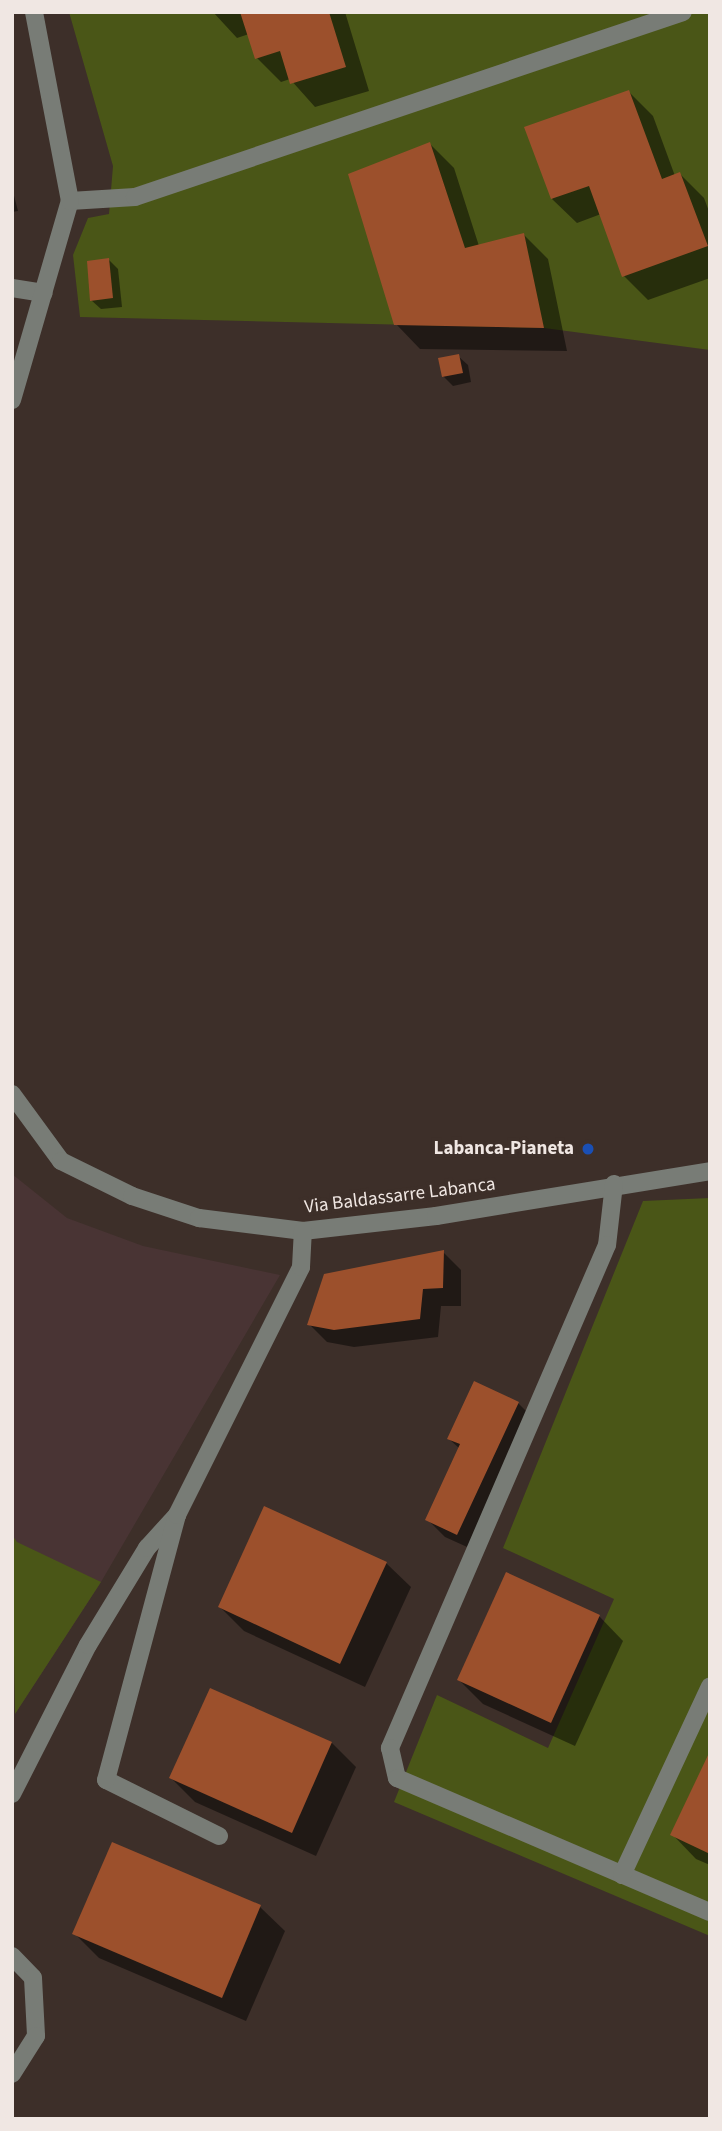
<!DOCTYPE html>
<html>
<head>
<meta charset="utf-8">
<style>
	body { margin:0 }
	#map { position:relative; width:722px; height:2131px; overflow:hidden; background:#3d2f29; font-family:"Source Sans 3",sans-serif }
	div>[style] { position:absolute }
	.commercial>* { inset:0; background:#493434 }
	.green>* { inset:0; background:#4a5617 }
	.shadow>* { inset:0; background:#0007 }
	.building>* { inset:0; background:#9c502c }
	.minor>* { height:18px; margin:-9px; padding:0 9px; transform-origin:9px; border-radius:9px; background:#787c76 }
	.dots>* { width:19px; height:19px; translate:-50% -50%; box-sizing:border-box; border:4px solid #3d2f29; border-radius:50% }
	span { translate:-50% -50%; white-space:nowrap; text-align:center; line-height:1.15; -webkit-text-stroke:7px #3d2f29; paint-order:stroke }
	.poi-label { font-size:19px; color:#f0e7e3; font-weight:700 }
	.right { translate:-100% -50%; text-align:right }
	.street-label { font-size:19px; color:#f0e7e3 }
	.frame { position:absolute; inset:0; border:14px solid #f0e7e3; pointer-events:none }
</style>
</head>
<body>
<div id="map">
	<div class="commercial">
		<div style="clip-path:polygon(12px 1174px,67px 1218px,143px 1246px,280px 1275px,101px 1582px,15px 1714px)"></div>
	</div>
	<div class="green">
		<div style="clip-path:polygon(69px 12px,710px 12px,710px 350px,544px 328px,80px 317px,73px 255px,88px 218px,109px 214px,113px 166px)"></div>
		<div style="clip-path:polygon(710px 1198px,710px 1936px,394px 1802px,437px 1695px,548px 1748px,614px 1599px,503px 1548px,643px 1201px)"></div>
		<div style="clip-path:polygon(12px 1535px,17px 1542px,101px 1582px,15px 1714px)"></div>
	</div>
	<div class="shadow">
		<div style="clip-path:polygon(213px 12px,345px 12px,369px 91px,315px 107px,290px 79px,281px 82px,257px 58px,249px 34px,237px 38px)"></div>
		<div style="clip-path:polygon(629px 92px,653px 116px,675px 176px,680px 174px,704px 198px,710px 214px,710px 278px,648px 300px,624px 276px,601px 214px,577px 223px,552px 199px)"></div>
		<div style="clip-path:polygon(430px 144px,454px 168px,479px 246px,524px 235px,548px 259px,567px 351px,420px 349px,396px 324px)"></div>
		<div style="clip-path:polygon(12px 188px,18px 211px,12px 212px)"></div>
		<div style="clip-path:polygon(109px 260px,118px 269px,122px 307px,101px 309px,91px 300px)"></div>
		<div style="clip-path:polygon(458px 356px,468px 365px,471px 382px,453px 386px,443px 376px)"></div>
		<div style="clip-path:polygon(443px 1252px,461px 1270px,461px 1306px,441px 1306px,438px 1337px,354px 1347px,327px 1342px,309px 1324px)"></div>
		<div style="clip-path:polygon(518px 1403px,536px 1421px,476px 1551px,445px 1537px,427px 1519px,460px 1449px,449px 1439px)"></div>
		<div style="clip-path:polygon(386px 1563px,411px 1587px,365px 1687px,244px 1631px,220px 1607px)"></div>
		<div style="clip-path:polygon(599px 1616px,623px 1641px,575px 1746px,483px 1704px,459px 1680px)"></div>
		<div style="clip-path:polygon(211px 1690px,332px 1743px,356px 1767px,316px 1856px,195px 1802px,171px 1778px)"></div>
		<div style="clip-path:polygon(710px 1755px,710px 1865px,696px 1859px,672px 1834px)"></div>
		<div style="clip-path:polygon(113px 1844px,260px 1907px,285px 1931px,246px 2021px,99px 1958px,75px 1934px)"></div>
	</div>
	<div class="building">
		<div style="clip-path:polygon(240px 12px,329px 12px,346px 67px,290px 84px,280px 51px,255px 59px)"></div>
		<div style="clip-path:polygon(629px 90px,662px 179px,680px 172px,708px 246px,622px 277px,589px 186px,551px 199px,524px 127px)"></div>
		<div style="clip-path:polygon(430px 142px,465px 248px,524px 233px,544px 328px,394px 325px,348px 174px)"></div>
		<div style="clip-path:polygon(109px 258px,113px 298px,90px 301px,87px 261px)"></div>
		<div style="clip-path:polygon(459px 354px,463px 373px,442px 377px,438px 358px)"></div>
		<div style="clip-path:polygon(444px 1250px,443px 1288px,423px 1289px,420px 1319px,334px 1330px,307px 1325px,324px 1274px)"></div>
		<div style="clip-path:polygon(474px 1381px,519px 1402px,457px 1535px,425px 1520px,460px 1444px,447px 1439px)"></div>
		<div style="clip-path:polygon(264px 1506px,387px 1562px,340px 1664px,218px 1607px)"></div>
		<div style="clip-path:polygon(506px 1572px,600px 1615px,551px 1723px,457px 1680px)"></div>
		<div style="clip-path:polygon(210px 1688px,332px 1742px,292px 1833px,169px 1778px)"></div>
		<div style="clip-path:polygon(710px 1751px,710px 1854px,670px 1835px)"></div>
		<div style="clip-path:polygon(112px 1842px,261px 1905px,222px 1998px,72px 1934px)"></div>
	</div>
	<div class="minor">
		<div style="left:70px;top:201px;width:65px;rotate:-3.5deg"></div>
		<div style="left:135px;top:197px;width:578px;rotate:-18.65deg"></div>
		<div style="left:12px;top:288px;width:32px;rotate:9deg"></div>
		<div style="left:12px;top:400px;width:207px;rotate:-73.8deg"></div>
		<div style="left:70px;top:201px;width:192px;rotate:-100.8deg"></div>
		<div style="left:12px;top:1094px;width:83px;rotate:53.8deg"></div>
		<div style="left:61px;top:1161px;width:79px;rotate:26.2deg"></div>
		<div style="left:132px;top:1196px;width:71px;rotate:18.2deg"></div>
		<div style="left:199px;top:1218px;width:105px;rotate:7.1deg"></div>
		<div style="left:303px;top:1231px;width:134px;rotate:-6.4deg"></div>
		<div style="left:436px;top:1216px;width:278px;rotate:-9.3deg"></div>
		<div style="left:614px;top:1184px;width:61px;rotate:96.5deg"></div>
		<div style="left:607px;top:1245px;width:548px;rotate:113.34deg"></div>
		<div style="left:390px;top:1748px;width:31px;rotate:77deg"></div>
		<div style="left:397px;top:1778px;width:340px;rotate:23.2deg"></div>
		<div style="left:12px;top:1794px;width:167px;rotate:-63deg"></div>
		<div style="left:88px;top:1645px;width:114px;rotate:-58.7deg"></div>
		<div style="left:147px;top:1548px;width:45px;rotate:-47.7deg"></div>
		<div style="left:219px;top:1836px;width:126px;rotate:-153.6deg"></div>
		<div style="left:106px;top:1780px;width:274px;rotate:-75deg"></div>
		<div style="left:177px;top:1515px;width:277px;rotate:-63.4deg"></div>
		<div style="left:301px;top:1267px;width:36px;rotate:-87deg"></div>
		<div style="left:622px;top:1875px;width:208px;rotate:-65deg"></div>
		<div style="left:12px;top:1956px;width:30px;rotate:46deg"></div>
		<div style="left:33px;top:1978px;width:58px;rotate:87deg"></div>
		<div style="left:36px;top:2036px;width:45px;rotate:122.3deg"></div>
	</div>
	<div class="dots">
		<div style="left:588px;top:1149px;background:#1a4fb4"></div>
	</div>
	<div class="poi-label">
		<span class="right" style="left:574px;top:1149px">Labanca-Pianeta</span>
	</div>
	<div class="street-label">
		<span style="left:400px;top:1196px;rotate:-7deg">Via Baldassarre Labanca</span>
	</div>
	<div class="frame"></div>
</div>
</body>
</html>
